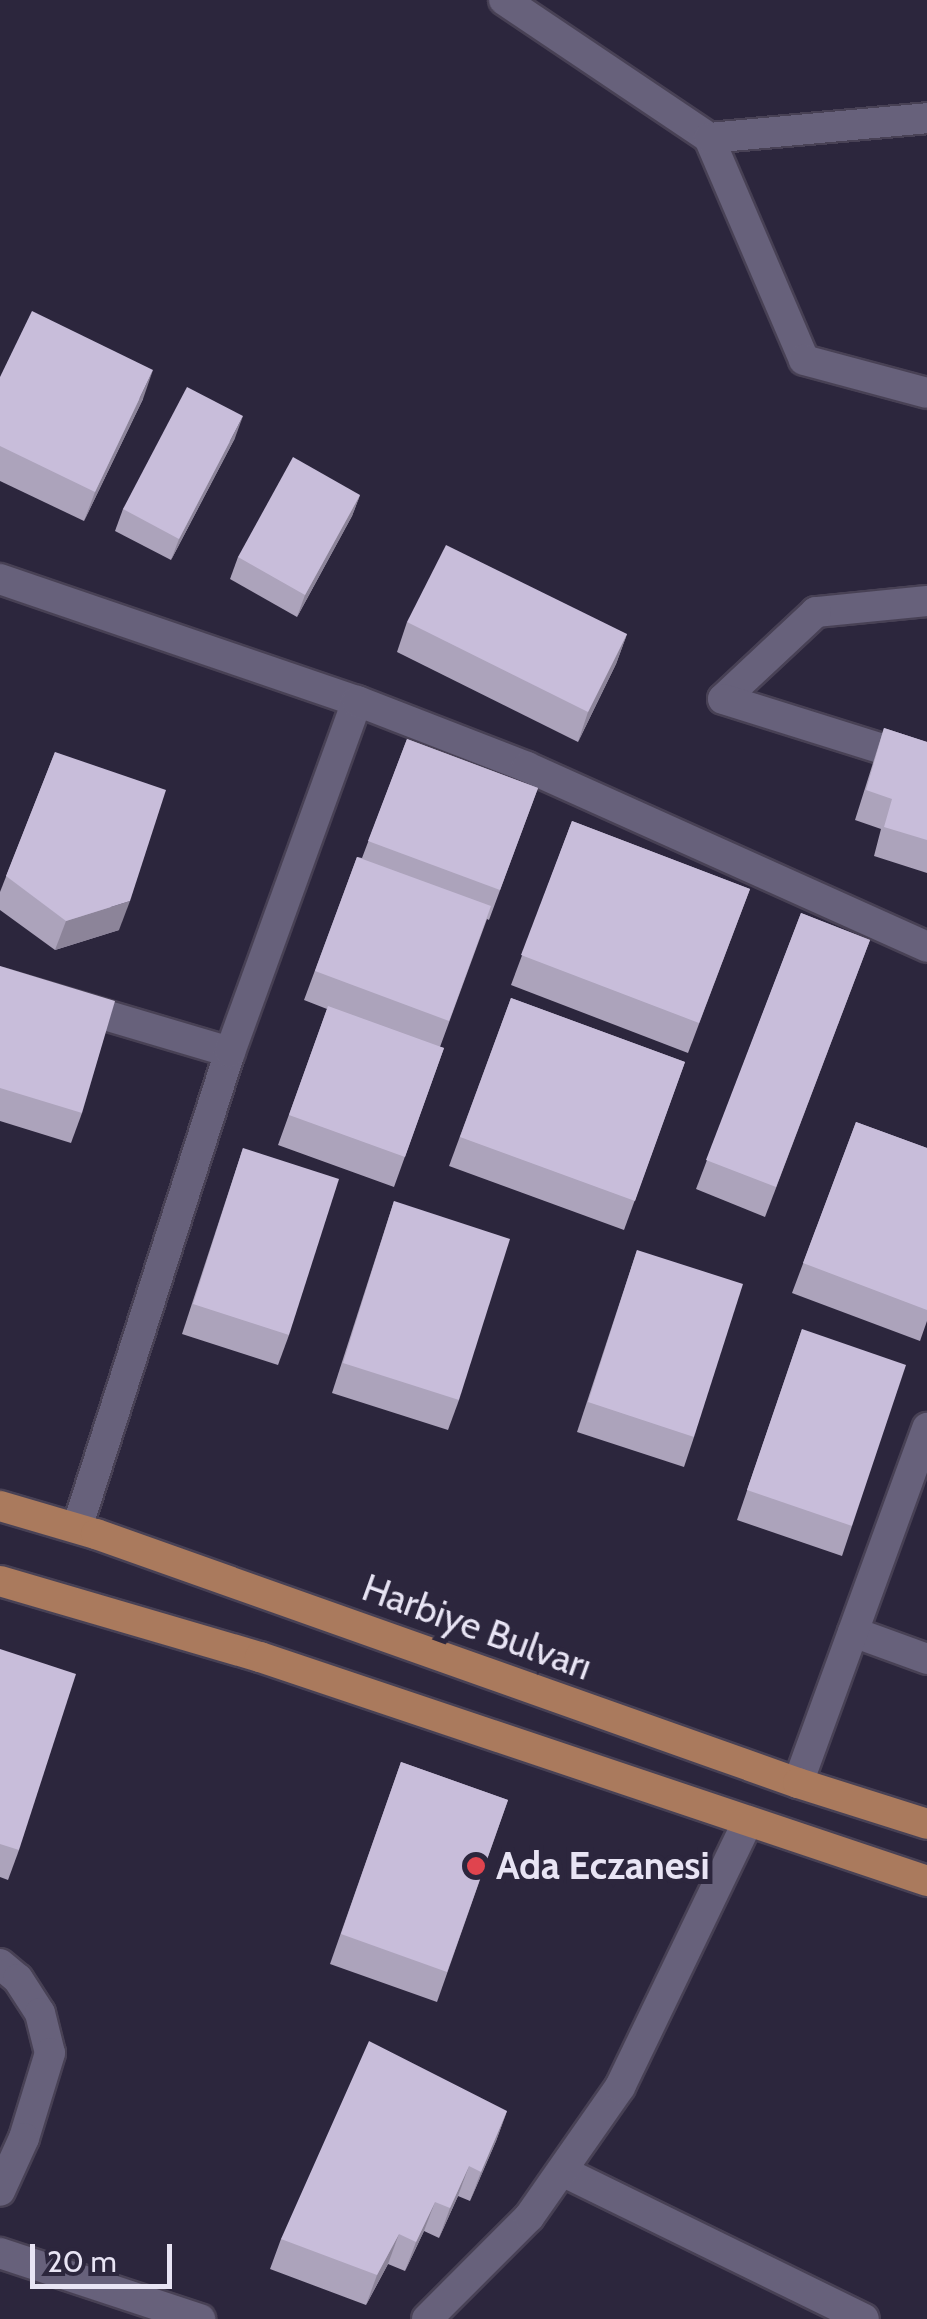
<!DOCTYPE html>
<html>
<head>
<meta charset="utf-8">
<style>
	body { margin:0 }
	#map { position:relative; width:927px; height:2319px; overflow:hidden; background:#2c263d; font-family:Cabin,sans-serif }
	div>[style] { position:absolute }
	.roads { filter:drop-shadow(2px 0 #484155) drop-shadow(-2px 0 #484155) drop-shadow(0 2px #484155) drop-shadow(0 -2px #484155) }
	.minor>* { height:30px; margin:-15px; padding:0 15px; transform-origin:15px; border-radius:15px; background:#67617b }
	.major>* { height:30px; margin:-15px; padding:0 15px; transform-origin:15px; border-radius:15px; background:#aa7a5d }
	.wall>* { inset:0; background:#aca3bb }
	.shaded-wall>* { inset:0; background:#8c8499 }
	.building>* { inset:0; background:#c8bdda }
	.dots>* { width:28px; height:28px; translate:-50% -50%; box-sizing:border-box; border:5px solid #2c263d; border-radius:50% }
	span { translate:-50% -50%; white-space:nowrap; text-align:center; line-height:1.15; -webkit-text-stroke:10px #2c263d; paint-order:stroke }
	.street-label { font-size:38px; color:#e8e4f4 }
	.poi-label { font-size:38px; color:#e8e4f4; font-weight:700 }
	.left { translate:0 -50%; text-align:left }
	.scale { position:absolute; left:30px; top:2244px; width:142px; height:45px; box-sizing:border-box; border:5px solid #e8e4f4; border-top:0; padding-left:12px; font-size:30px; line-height:35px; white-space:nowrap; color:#e8e4f4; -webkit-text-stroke:8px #2c263d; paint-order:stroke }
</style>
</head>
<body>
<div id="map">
	<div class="roads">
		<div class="minor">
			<div style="left:504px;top:0;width:247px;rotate:33.9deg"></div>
			<div style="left:709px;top:138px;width:241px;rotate:66.8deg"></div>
			<div style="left:804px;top:360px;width:127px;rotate:15deg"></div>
			<div style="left:709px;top:138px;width:219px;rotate:-5.2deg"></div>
			<div style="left:0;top:579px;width:377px;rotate:18.9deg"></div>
			<div style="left:927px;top:601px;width:112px;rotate:174.3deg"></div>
			<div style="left:816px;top:612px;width:127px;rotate:136.9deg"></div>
			<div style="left:723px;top:699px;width:214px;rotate:17.4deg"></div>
			<div style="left:0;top:984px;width:240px;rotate:16.5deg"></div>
			<div style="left:77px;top:1528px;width:500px;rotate:-72.2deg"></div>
			<div style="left:230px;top:1052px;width:373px;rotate:-70.1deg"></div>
			<div style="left:357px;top:701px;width:182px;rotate:21.2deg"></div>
			<div style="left:527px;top:767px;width:439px;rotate:24.2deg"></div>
			<div style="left:853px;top:1632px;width:79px;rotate:20deg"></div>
			<div style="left:798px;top:1783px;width:378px;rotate:-70deg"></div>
			<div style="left:0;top:1964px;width:23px;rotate:40deg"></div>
			<div style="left:18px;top:1979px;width:40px;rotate:57.1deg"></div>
			<div style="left:40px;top:2013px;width:41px;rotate:76deg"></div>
			<div style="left:50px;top:2053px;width:89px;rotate:107deg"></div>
			<div style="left:24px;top:2138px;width:58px;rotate:114.4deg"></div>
			<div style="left:562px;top:2171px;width:336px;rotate:26.1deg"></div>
			<div style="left:0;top:2253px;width:211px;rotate:18.3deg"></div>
			<div style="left:427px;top:2319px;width:144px;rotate:-45deg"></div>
			<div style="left:529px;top:2217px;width:159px;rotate:-55deg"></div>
			<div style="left:620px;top:2087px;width:295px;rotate:-64.3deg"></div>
		</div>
		<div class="major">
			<div style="left:0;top:1506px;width:100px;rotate:16.3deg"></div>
			<div style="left:96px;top:1534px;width:745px;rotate:19.53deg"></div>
			<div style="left:798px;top:1783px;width:135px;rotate:17.6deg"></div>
			<div style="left:0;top:1581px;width:271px;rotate:16.3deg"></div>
			<div style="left:260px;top:1657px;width:704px;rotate:18.56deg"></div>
		</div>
	</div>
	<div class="wall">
		<div style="clip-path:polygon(0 377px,143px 399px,84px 521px,0 481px)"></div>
		<div style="clip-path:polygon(235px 438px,171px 560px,115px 531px,123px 509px)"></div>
		<div style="clip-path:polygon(360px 495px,352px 516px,297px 617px,230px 579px,238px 557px)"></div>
		<div style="clip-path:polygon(407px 622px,627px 634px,616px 664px,578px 742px,397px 652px)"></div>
		<div style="clip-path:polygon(884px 728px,927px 742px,927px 873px,874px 856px,881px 829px,855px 820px)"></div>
		<div style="clip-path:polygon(407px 739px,538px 788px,489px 920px,487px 919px,440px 1047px,444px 1048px,394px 1187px,278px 1145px,327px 1009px,304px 1000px,357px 857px,362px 858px)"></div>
		<div style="clip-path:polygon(55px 752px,119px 930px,55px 950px,0 910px,0 892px)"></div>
		<div style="clip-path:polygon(572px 821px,750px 889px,688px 1053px,511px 985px)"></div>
		<div style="clip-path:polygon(801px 913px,870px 940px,765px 1217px,696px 1189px)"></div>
		<div style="clip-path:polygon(0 966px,82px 1113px,71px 1143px,0 1121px)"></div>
		<div style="clip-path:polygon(511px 998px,685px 1062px,624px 1230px,449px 1166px)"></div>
		<div style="clip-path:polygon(856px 1122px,927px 1148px,927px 1321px,920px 1341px,792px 1293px)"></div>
		<div style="clip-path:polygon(243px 1148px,289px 1335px,278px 1365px,182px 1334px)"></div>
		<div style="clip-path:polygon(394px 1201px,459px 1400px,448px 1430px,332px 1393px)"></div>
		<div style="clip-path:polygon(637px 1250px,694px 1437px,684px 1467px,577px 1432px)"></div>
		<div style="clip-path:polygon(802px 1329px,852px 1526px,842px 1556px,737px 1520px)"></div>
		<div style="clip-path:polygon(0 1649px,19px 1850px,8px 1880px,0 1877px)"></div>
		<div style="clip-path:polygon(401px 1762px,508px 1800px,437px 2002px,330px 1964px)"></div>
		<div style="clip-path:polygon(507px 2111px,496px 2141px,470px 2201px,458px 2196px,439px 2238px,424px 2231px,405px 2271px,388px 2264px,366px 2305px,270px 2269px,281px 2239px)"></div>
	</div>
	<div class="shaded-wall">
		<div style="clip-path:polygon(153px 370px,143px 399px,84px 521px,95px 492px)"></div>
		<div style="clip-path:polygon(243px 416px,235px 438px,171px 560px,179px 539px)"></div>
		<div style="clip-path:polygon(360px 495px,352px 516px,297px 617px,305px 595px)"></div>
		<div style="clip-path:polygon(627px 634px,616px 664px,578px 742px,588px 712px)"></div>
		<div style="clip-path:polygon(130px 901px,119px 930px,55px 950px,66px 921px)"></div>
		<div style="clip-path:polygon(507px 2111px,496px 2141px,470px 2201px,481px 2172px)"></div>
		<div style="clip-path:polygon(469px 2166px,458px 2196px,439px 2238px,450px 2208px)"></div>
		<div style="clip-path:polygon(435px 2202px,424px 2231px,405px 2271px,416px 2242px)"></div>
		<div style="clip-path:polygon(399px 2234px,388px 2264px,366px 2305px,377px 2275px)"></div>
	</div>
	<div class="building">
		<div style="clip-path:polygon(32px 311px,153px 370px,95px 492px,0 446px,0 377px)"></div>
		<div style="clip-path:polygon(187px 387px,243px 416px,179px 539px,123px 509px)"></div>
		<div style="clip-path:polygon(293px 457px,360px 495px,305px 595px,238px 557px)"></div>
		<div style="clip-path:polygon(446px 545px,627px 634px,588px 712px,407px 622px)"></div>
		<div style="clip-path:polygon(884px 728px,927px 742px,927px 840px,884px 827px,892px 799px,866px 790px)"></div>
		<div style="clip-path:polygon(407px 739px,538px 788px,500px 890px,368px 841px)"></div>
		<div style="clip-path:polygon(55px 752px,166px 790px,130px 901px,66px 921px,6px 876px)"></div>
		<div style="clip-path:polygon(572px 821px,750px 889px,699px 1023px,521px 955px)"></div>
		<div style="clip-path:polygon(357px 857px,491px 906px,449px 1021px,315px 971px)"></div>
		<div style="clip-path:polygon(801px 913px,870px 940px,776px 1187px,706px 1160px)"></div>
		<div style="clip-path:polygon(0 966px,115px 1001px,82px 1113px,0 1088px)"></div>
		<div style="clip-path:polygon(511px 998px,685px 1062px,635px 1201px,460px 1137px)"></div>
		<div style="clip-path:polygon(328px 1006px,444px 1048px,405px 1157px,289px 1115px)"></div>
		<div style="clip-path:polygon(856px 1122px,927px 1148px,927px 1310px,803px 1263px)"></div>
		<div style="clip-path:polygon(243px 1148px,339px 1179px,289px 1335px,193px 1304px)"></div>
		<div style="clip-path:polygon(394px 1201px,510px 1239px,459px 1400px,343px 1363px)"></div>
		<div style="clip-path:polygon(637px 1250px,743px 1284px,694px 1437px,588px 1402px)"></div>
		<div style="clip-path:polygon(802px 1329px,906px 1365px,852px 1526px,747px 1490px)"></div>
		<div style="clip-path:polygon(0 1649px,76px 1674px,19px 1850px,0 1844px)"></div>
		<div style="clip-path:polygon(401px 1762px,508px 1800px,447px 1972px,341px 1934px)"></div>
		<div style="clip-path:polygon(369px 2041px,507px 2111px,481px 2172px,469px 2166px,450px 2208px,435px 2202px,416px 2242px,399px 2234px,377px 2275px,281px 2239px)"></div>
	</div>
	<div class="dots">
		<div style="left:476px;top:1866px;background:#e0444e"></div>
	</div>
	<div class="street-label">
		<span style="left:477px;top:1627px;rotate:20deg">Harbiye Bulvarı</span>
	</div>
	<div class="poi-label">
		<span class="left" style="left:496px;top:1866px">Ada Eczanesi</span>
	</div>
	<div class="scale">20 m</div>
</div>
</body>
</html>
